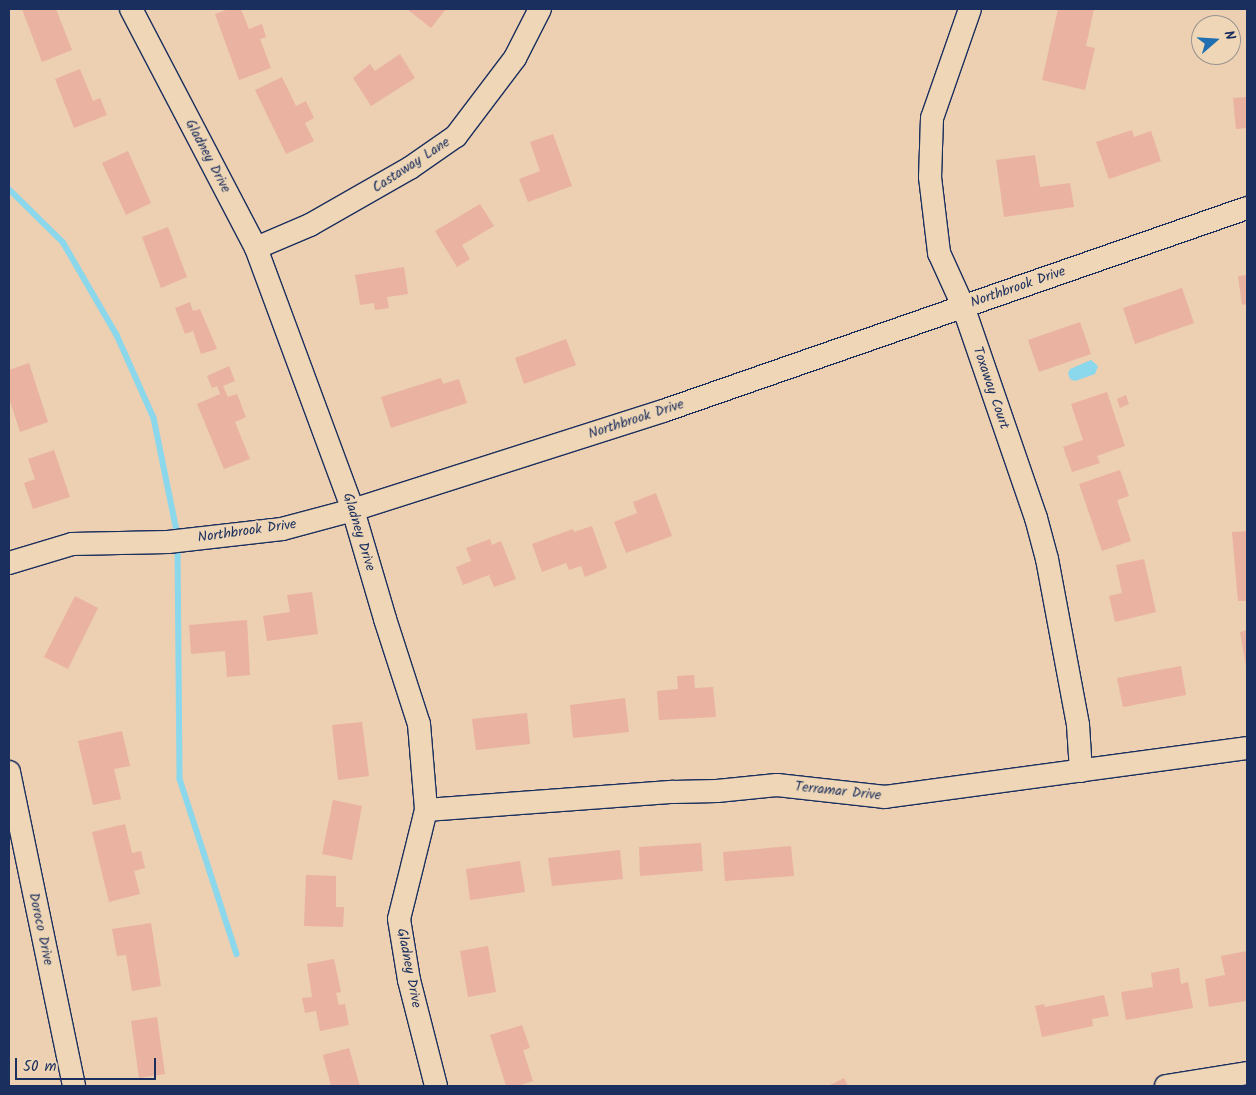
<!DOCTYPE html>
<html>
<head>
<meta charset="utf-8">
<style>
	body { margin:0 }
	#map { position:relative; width:1256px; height:1095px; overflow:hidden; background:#edcfb2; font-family:Kalam,sans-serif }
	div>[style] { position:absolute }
	.water>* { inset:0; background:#8bd7eb }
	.stream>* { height:5.5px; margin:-2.75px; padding:0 2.75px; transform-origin:2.75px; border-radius:2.75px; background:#8bd7eb }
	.building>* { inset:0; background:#eab2a1 }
	.roads { filter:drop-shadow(1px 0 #1b2f5e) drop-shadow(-1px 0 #1b2f5e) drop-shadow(0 1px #1b2f5e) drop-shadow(0 -1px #1b2f5e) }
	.minor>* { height:22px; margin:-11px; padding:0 11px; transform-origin:11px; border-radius:11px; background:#eed6b6 }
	span { translate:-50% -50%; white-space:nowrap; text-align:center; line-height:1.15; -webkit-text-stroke:4.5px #eed6b6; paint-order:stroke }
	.street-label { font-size:14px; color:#1b2f5e }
	.frame { position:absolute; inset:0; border:10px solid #1b2f5e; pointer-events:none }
	.north { position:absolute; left:1191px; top:15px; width:50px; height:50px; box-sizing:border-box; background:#eed6b6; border:1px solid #9a9393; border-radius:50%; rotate:71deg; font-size:14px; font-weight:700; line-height:20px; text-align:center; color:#1b2f5e }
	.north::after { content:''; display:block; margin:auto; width:18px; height:22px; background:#1f6fb2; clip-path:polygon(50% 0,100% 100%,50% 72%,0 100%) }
	.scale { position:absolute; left:15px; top:1058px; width:141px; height:22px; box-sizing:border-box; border:2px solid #1b2f5e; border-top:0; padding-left:6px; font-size:15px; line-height:18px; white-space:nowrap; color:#1b2f5e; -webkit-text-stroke:4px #eed6b6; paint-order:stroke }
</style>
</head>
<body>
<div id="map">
	<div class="water">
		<div style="clip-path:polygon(1091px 360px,1098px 366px,1095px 374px,1075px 381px,1070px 379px,1068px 373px,1070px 369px)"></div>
	</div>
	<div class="stream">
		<div style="left:9px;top:189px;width:76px;rotate:44.5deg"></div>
		<div style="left:63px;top:242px;width:108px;rotate:59.9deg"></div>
		<div style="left:117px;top:335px;width:91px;rotate:66deg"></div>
		<div style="left:154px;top:418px;width:120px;rotate:78.5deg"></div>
		<div style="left:178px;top:545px;width:234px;rotate:89.5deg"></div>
		<div style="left:180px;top:779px;width:184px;rotate:72deg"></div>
	</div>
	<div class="building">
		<div style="clip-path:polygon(22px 9px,56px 9px,72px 50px,42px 62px)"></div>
		<div style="clip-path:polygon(229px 9px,241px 9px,249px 29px,262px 24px,266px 37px,260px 39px,271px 68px,239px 80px,215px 14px)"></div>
		<div style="clip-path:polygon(407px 9px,446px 9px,431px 28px)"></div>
		<div style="clip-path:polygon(1058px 9px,1094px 9px,1086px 46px,1095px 48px,1085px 90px,1042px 80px)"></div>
		<div style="clip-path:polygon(400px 54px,415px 78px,371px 106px,353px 78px,370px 64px,375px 71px)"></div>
		<div style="clip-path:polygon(80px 69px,93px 101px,100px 98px,107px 115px,74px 128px,55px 79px)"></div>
		<div style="clip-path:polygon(282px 77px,296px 106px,306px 101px,314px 118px,305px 123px,314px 141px,286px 154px,255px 90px)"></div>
		<div style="clip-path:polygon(1247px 97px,1247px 128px,1236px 129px,1233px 98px)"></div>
		<div style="clip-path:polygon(1132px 130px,1134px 137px,1151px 131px,1161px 161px,1109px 179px,1096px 142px)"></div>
		<div style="clip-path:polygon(553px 134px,572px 186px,528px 202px,519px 179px,540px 171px,530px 142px)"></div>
		<div style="clip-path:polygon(128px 151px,151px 203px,126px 215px,102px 163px)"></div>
		<div style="clip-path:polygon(1035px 155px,1040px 187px,1070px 183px,1074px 207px,1004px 217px,996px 160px)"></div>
		<div style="clip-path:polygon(480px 204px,494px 226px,462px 245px,470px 259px,457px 267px,435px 231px)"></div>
		<div style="clip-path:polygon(168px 227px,187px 277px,161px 288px,142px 237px)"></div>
		<div style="clip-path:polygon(404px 267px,408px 294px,387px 297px,389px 308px,375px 310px,374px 303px,360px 305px,355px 275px)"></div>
		<div style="clip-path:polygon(1247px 275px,1247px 304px,1242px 305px,1238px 276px)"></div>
		<div style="clip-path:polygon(1182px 288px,1194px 323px,1135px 344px,1123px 308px)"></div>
		<div style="clip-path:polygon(190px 302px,193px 311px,200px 309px,217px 349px,201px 354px,193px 331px,185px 334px,175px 308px)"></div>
		<div style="clip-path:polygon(1080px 322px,1091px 354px,1039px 372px,1028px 340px)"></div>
		<div style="clip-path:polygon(566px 339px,576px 365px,524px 384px,515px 358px)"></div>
		<div style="clip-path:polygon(29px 363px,48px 422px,20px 432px,9px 398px,9px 370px)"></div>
		<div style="clip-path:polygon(229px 366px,235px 381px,223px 386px,228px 397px,237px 394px,246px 417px,235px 422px,250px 459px,224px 469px,197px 404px,220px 394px,217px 386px,212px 388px,207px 376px)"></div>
		<div style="clip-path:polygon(441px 378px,443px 384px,459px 379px,467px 403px,391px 428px,381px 397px)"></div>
		<div style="clip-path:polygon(1107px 392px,1125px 446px,1097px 456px,1100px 463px,1072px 472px,1063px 447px,1083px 440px,1071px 404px)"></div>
		<div style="clip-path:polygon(1126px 395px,1129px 404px,1120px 408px,1117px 399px)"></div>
		<div style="clip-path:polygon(54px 450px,70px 497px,33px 509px,24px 483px,35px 479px,28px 459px)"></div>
		<div style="clip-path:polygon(1120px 470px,1129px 496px,1117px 500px,1131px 541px,1102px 551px,1079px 484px)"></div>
		<div style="clip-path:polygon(656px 493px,672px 536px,626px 553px,614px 522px,637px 513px,633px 502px)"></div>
		<div style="clip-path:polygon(592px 526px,607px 568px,585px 577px,581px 566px,569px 570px,566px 563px,542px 572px,532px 544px,573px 529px,574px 532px)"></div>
		<div style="clip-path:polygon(1247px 531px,1247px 601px,1238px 601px,1232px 532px)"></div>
		<div style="clip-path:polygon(490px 539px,492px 545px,501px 541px,516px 579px,494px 587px,489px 575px,463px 585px,456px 567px,471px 561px,466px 548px)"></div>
		<div style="clip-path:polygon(1144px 559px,1156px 612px,1115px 622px,1109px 596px,1122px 593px,1116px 565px)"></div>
		<div style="clip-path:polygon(312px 592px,318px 634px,267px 641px,263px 616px,290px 612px,287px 595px)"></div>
		<div style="clip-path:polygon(75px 596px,98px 608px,68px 669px,44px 657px)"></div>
		<div style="clip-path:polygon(247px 620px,250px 675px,227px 677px,225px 651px,191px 654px,189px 625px)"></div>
		<div style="clip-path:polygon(1247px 630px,1247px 666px,1246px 666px,1240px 632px)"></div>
		<div style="clip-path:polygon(1181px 666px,1186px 695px,1123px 707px,1117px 678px)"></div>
		<div style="clip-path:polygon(694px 675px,695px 688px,713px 687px,716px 717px,659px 720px,657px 691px,678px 689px,677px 676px)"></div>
		<div style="clip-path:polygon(625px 698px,629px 732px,573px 738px,570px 705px)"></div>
		<div style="clip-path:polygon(527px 713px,530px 744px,476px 750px,472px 719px)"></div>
		<div style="clip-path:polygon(362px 722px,369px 776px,338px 780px,332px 725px)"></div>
		<div style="clip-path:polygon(122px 731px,130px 766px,114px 769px,121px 799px,93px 805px,78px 741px)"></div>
		<div style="clip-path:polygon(333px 800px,362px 806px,352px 860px,322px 854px)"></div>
		<div style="clip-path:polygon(125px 824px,132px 853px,141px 851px,145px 868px,134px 871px,140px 894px,109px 902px,92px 832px)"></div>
		<div style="clip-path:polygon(701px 843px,703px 871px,640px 876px,639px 847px)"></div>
		<div style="clip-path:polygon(791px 846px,794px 876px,725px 881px,723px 852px)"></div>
		<div style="clip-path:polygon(620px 850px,623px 879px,552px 886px,548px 858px)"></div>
		<div style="clip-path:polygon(520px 861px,525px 892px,470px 900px,466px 869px)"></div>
		<div style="clip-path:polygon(306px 875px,336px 876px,336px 907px,344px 907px,343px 927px,304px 926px)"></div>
		<div style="clip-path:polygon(151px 923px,161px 986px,132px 991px,126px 955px,117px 956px,112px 929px)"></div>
		<div style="clip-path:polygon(488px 946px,496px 992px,468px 997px,460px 951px)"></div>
		<div style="clip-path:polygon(1247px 951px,1247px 1001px,1209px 1007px,1205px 979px,1225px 975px,1221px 956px)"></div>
		<div style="clip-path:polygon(334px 959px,341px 992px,336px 993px,339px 1005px,345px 1004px,349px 1025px,320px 1031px,316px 1011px,305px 1013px,302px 998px,312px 997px,307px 964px)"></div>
		<div style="clip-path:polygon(1179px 968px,1181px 984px,1188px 982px,1193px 1008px,1126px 1020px,1121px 992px,1153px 987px,1151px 973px)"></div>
		<div style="clip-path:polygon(1104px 995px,1109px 1016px,1092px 1019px,1093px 1026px,1042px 1037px,1035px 1006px,1044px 1004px,1045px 1007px)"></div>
		<div style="clip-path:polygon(157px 1017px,165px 1074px,139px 1078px,131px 1021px)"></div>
		<div style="clip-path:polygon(522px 1025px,530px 1048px,523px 1050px,533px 1081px,518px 1086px,506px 1086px,490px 1035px)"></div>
		<div style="clip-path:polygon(349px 1048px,360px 1086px,331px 1086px,323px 1055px)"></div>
		<div style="clip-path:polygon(844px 1078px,848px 1086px,828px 1086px)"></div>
	</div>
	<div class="roads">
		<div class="minor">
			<div style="left:131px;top:9px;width:270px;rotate:62.4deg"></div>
			<div style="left:256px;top:248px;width:279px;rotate:69.7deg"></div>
			<div style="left:353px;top:510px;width:114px;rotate:73.6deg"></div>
			<div style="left:385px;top:619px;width:110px;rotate:72.1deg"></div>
			<div style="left:419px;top:724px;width:86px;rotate:85.3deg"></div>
			<div style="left:426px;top:810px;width:112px;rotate:103.9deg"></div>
			<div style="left:399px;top:919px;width:62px;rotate:80.7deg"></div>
			<div style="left:409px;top:980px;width:109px;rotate:75.7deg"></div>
			<div style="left:970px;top:9px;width:115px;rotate:109.2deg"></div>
			<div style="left:932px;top:118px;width:59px;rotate:91.9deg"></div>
			<div style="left:930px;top:177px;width:77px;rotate:83.2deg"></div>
			<div style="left:939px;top:253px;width:58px;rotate:65.6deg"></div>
			<div style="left:963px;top:306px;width:224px;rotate:71deg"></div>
			<div style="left:1036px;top:518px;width:42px;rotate:75deg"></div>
			<div style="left:1047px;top:559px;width:169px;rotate:79.4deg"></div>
			<div style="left:1078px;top:725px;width:46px;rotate:86.3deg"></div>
			<div style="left:256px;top:248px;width:59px;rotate:-23.1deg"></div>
			<div style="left:310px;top:225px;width:115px;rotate:-29.7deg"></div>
			<div style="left:410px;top:168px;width:56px;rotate:-34.8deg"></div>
			<div style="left:456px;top:136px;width:98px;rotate:-52.9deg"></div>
			<div style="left:515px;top:58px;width:55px;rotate:-63deg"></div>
			<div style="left:9px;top:563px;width:66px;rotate:-16.8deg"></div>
			<div style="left:72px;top:544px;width:96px;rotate:-1.2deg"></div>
			<div style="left:168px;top:542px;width:115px;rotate:-6.5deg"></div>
			<div style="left:282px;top:529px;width:73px;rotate:-15deg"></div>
			<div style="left:353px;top:510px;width:325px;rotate:-17.7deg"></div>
			<div style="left:663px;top:411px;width:618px;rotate:-19.17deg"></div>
			<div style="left:9px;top:772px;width:321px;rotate:78.3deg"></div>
			<div style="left:426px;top:810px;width:248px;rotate:-4.2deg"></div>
			<div style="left:673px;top:792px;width:44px;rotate:-1.3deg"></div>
			<div style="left:717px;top:791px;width:60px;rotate:-5.7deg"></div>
			<div style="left:777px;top:785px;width:109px;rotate:6.3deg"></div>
			<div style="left:885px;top:797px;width:365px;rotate:-7.7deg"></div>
			<div style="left:1166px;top:1086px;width:82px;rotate:-9.1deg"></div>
		</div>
	</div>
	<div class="street-label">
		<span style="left:208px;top:156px;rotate:62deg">Gladney Drive</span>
		<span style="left:411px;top:165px;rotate:-33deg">Castaway Lane</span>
		<span style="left:1018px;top:287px;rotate:-19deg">Northbrook Drive</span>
		<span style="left:991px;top:388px;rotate:71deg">Toxaway Court</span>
		<span style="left:636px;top:419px;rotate:-18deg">Northbrook Drive</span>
		<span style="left:247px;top:531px;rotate:-8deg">Northbrook Drive</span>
		<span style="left:359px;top:532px;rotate:73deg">Gladney Drive</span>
		<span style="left:838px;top:791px;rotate:6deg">Terramar Drive</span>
		<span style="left:41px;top:929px;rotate:78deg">Doroco Drive</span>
		<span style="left:409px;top:968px;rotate:79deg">Gladney Drive</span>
	</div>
	<div class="frame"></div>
	<div class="north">N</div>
	<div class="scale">50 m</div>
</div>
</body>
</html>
